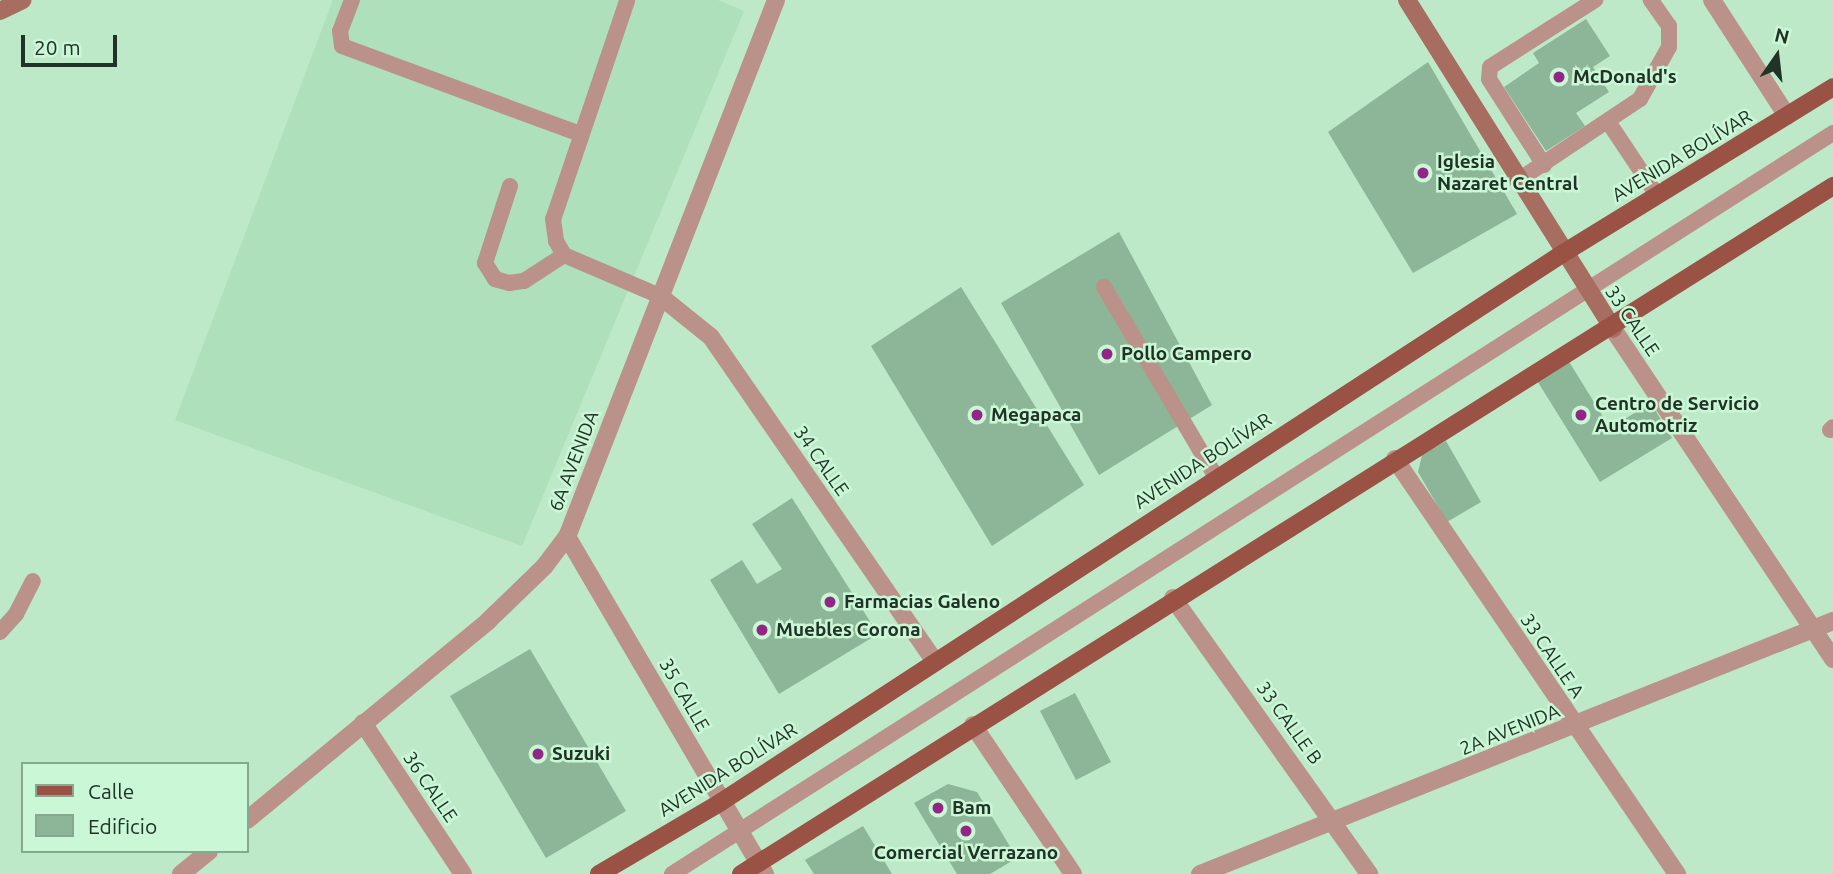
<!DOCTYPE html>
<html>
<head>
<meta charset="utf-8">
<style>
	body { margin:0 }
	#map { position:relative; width:1833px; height:874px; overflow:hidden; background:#bde9c9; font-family:Ubuntu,sans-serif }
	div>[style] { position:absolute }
	.built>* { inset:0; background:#ade0bb }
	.building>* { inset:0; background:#8cb697 }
	.service>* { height:16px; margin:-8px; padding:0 8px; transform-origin:8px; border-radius:8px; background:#bb9289 }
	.minor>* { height:18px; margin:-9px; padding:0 9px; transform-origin:9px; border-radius:9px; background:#bb9289 }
	.tertiary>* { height:18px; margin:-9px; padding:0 9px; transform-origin:9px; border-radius:9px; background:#bb9289 }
	.secondary>* { height:18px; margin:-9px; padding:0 9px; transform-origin:9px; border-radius:9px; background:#a86d61 }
	.primary>* { height:18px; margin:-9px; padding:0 9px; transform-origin:9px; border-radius:9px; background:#995243 }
	.dots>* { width:19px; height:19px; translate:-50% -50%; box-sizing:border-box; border:4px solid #caf7d6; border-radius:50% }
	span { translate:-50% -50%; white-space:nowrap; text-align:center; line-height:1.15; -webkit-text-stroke:5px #caf7d6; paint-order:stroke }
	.poi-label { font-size:19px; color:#213226; font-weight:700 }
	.left { translate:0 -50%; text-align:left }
	.street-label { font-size:19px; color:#213226 }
	.legend { position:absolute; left:21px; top:762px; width:228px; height:91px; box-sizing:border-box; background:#caf7d6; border:2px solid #86a890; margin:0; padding:9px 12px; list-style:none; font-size:21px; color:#213226 }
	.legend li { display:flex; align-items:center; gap:14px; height:35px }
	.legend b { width:35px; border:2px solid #86a890 }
	.north { position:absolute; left:1742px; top:21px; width:70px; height:70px; -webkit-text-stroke:5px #caf7d6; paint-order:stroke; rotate:14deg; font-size:19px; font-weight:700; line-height:28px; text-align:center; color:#213226 }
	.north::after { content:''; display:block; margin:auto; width:24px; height:32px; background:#213226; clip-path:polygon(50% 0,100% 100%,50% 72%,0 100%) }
	.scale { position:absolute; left:21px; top:35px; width:96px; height:32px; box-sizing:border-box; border:4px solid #213226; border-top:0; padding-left:9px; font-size:21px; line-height:24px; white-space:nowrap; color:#213226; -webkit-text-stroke:5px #caf7d6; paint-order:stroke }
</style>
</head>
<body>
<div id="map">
	<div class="built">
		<div style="clip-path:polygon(333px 0,718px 0,744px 11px,522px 546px,175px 420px)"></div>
	</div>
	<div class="building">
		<div style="clip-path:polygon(1586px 19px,1610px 56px,1593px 67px,1609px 92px,1576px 113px,1585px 126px,1546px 151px,1504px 87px,1539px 63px,1533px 53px)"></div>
		<div style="clip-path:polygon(1428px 62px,1517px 214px,1413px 273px,1328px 132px)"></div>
		<div style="clip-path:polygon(1119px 232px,1212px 405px,1099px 475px,1001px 303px)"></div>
		<div style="clip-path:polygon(961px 287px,1084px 485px,992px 546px,871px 346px)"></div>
		<div style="clip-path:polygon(1568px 360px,1610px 428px,1651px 403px,1672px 438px,1600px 482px,1536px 379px)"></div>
		<div style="clip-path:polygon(1446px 441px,1481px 502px,1447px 522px,1418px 472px,1422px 455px)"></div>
		<div style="clip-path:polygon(792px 498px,878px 634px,779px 694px,710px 580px,742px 560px,757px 584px,782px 569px,752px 524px)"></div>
		<div style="clip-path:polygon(530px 649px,626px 811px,546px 858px,450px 696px)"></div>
		<div style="clip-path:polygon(1075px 693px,1111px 762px,1076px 780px,1040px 711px)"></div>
		<div style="clip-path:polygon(948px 784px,977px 792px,1017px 858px,990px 874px,957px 874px,914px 803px)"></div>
		<div style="clip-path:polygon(863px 826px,892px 874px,814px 874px,805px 860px)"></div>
	</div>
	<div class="service">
		<div style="left:352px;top:0;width:33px;rotate:111deg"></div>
		<div style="left:340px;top:31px;width:15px;rotate:82deg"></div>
		<div style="left:342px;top:46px;width:254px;rotate:20.3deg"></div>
		<div style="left:627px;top:1px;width:230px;rotate:108.7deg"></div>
		<div style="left:553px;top:219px;width:22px;rotate:82deg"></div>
		<div style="left:556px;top:241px;width:16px;rotate:60deg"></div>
		<div style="left:564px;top:255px;width:104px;rotate:23.1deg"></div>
		<div style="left:1609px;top:123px;width:87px;rotate:56.3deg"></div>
		<div style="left:1544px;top:165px;width:102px;rotate:-122.6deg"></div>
		<div style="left:1489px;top:79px;width:12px;rotate:-85deg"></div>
		<div style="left:1490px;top:67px;width:125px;rotate:-32.5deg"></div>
		<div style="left:1517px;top:181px;width:148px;rotate:-33.7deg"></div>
		<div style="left:1640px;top:99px;width:60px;rotate:-60.9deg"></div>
		<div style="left:1669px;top:47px;width:21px;rotate:-90deg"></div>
		<div style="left:1669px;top:26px;width:32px;rotate:-125deg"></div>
		<div style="left:510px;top:186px;width:81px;rotate:108deg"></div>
		<div style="left:485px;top:263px;width:19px;rotate:58deg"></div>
		<div style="left:495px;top:279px;width:15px;rotate:16deg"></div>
		<div style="left:509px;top:283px;width:15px;rotate:-8deg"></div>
		<div style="left:524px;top:281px;width:48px;rotate:-33deg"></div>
		<div style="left:1104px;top:287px;width:221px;rotate:59.5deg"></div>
		<div style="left:1830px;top:430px;width:4px;rotate:-45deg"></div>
		<div style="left:0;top:632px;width:24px;rotate:-48deg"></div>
		<div style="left:16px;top:614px;width:37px;rotate:-63deg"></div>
		<div style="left:672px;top:874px;width:1377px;rotate:-32.55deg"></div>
	</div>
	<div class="minor">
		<div style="left:1712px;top:0;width:138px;rotate:57.1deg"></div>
		<div style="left:660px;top:296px;width:65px;rotate:38.8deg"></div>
		<div style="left:711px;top:337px;width:395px;rotate:55.4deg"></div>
		<div style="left:1173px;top:598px;width:339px;rotate:54.6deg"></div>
		<div style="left:363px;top:723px;width:181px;rotate:56.5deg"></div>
		<div style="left:973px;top:725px;width:179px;rotate:56.1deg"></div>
		<div style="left:247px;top:820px;width:313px;rotate:-39.5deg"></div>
		<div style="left:488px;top:621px;width:78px;rotate:-44deg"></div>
		<div style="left:544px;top:567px;width:38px;rotate:-53deg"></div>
		<div style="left:181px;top:874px;width:36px;rotate:-39deg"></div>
		<div style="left:1200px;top:874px;width:682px;rotate:-21.79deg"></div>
	</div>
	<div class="tertiary">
		<div style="left:1613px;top:329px;width:397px;rotate:56.3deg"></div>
		<div style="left:1395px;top:459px;width:502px;rotate:55.8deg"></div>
		<div style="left:765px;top:874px;width:391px;rotate:-120.4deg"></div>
		<div style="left:567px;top:537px;width:576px;rotate:-68.73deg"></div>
	</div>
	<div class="secondary">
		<div style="left:1407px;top:0;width:388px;rotate:57.9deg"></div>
		<div style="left:0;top:11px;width:25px;rotate:-26deg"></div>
	</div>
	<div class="primary">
		<div style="left:599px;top:874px;width:142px;rotate:-30.5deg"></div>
		<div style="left:721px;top:802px;width:1004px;rotate:-33.09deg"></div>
		<div style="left:1562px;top:254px;width:318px;rotate:-31.6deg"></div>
		<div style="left:741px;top:874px;width:1291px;rotate:-32.21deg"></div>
	</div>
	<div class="dots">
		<div style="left:1559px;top:77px;background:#932587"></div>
		<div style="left:1423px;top:173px;background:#932587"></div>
		<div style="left:1107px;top:354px;background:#932587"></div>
		<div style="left:977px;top:415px;background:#932587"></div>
		<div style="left:1581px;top:415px;background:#932587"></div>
		<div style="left:830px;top:602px;background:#932587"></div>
		<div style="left:762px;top:630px;background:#932587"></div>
		<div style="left:538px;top:754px;background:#932587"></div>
		<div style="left:938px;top:808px;background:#932587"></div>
		<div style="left:966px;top:831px;background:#932587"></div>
	</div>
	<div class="poi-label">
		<span class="left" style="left:1573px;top:77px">McDonald's</span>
		<span class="left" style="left:1437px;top:173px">Iglesia<br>Nazaret Central</span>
		<span class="left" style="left:1121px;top:354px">Pollo Campero</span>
		<span class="left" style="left:1595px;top:415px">Centro de Servicio<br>Automotriz</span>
		<span class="left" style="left:991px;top:415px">Megapaca</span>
		<span class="left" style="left:844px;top:602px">Farmacias Galeno</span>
		<span class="left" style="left:776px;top:630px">Muebles Corona</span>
		<span class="left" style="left:552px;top:754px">Suzuki</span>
		<span class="left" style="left:952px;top:808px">Bam</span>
		<span style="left:966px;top:853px">Comercial Verrazano</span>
	</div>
	<div class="street-label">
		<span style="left:1682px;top:156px;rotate:-31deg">AVENIDA BOLÍVAR</span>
		<span style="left:1632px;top:321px;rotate:56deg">33 CALLE</span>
		<span style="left:574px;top:461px;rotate:-69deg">6A AVENIDA</span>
		<span style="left:821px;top:461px;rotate:55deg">34 CALLE</span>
		<span style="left:1203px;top:461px;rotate:-33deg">AVENIDA BOLÍVAR</span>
		<span style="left:1552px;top:656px;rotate:56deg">33 CALLE A</span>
		<span style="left:684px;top:695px;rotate:60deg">35 CALLE</span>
		<span style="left:1289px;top:723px;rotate:54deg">33 CALLE B</span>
		<span style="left:1510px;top:730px;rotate:-22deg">2A AVENIDA</span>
		<span style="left:728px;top:770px;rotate:-32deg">AVENIDA BOLÍVAR</span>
		<span style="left:430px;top:787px;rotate:56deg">36 CALLE</span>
	</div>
	<ul class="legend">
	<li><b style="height:9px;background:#995243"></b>Calle</li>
	<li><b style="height:19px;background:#8cb697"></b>Edificio</li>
	</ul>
	<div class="north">N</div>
	<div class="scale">20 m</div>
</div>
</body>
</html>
